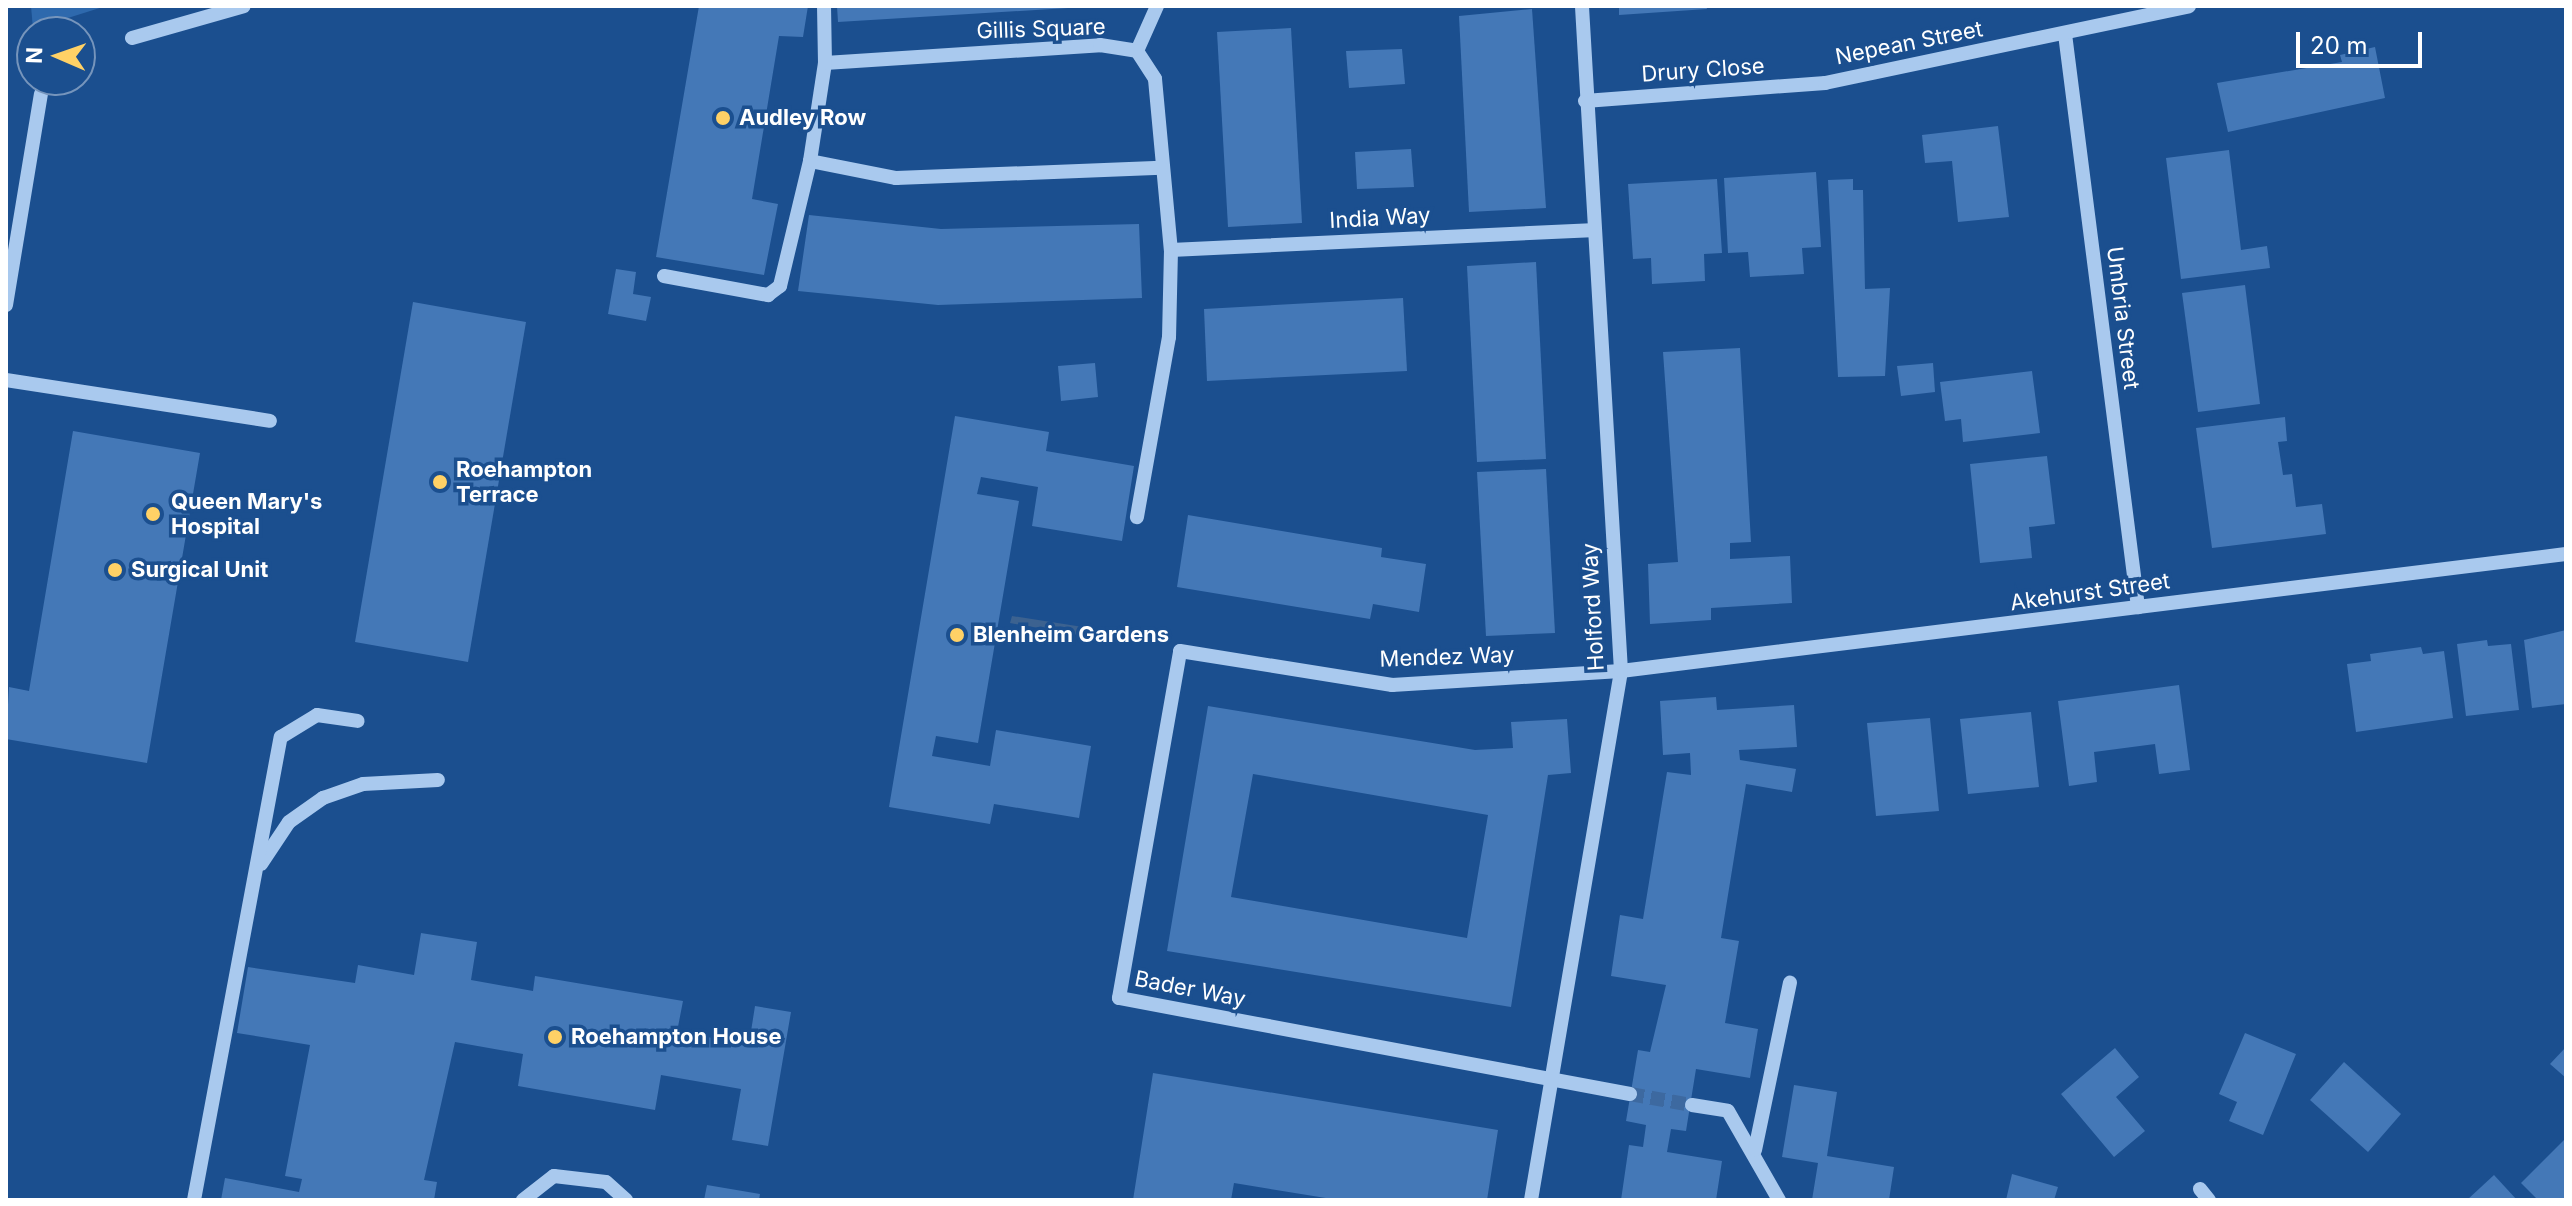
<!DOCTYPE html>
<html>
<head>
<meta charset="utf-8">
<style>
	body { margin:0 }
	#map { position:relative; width:2572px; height:1206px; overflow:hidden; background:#1b4f8f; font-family:Inter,sans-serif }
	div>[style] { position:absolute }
	.green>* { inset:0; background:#2e69ad }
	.water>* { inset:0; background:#3c6290 }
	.building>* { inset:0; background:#4478b7 }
	.minor-tunnel>* { height:14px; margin-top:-7px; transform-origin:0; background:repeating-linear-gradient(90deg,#3d69a0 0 14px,transparent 0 21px) }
	.minor>* { height:14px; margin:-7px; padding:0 7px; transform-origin:7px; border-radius:7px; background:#a9c9ee }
	.dots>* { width:22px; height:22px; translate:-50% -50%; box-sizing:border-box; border:4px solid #1b4f8f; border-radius:50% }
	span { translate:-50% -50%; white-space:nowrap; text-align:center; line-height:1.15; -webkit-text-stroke:7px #1b4f8f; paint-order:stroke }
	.street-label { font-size:22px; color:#fff }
	.poi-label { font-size:22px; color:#fff; font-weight:700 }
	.left { translate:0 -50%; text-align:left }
	.frame { position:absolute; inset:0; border:8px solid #fff; pointer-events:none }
	.north { position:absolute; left:16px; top:16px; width:80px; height:80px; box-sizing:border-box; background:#1b4f8f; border:2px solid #7695bc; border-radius:50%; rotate:272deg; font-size:22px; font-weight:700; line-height:32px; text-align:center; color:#fff }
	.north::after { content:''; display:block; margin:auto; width:28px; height:36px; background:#ffd166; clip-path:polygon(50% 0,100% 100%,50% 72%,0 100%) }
	.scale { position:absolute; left:2296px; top:32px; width:126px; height:36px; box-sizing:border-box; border:4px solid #fff; border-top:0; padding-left:10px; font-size:24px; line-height:28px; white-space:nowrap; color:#fff; -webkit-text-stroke:6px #1b4f8f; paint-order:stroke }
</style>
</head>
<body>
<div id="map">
	<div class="green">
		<div style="clip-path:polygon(31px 6px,106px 6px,33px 29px)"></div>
	</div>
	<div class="water">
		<div style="clip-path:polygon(1012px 616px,1083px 627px,1131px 639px,1130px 644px,1010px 623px)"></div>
	</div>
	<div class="building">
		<div style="clip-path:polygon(699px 6px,808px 6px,803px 37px,779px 36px,752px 199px,778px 204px,764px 275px,656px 257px)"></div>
		<div style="clip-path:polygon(837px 6px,1068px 6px,1068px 8px,838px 22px)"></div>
		<div style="clip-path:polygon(1619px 6px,1706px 6px,1707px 9px,1619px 15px)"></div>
		<div style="clip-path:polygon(1532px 9px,1546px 208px,1469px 212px,1459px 16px)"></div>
		<div style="clip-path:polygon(1291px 28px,1302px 223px,1228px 227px,1217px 32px)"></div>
		<div style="clip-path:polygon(2375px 47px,2385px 98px,2228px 132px,2217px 83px,2342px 62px,2340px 55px)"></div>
		<div style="clip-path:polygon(1402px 49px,1405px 84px,1349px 88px,1346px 51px)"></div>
		<div style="clip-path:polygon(1998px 126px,2009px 217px,1958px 222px,1952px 161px,1925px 163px,1922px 135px)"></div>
		<div style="clip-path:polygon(1411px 149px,1414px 187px,1357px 189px,1355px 152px)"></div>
		<div style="clip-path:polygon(2229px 150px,2241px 250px,2267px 246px,2270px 268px,2181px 279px,2166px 158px)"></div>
		<div style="clip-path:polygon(1816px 172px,1821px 247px,1802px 248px,1804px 274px,1750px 277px,1748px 252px,1728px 253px,1724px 178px)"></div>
		<div style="clip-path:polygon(1717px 179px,1722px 253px,1704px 254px,1705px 281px,1652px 284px,1651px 258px,1633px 259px,1628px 184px)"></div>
		<div style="clip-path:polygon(1853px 179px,1853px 190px,1863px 190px,1865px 289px,1890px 288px,1885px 376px,1838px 377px,1828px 180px)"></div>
		<div style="clip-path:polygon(809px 215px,941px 229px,1139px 224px,1142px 298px,938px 305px,798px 291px)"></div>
		<div style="clip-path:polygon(1536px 262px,1546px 459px,1477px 462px,1467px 266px)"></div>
		<div style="clip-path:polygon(616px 269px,636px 272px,633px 294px,651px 297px,646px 321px,608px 314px)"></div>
		<div style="clip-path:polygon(2245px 285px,2260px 404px,2198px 412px,2182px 293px)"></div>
		<div style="clip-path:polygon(1403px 298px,1407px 371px,1207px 381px,1204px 309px)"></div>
		<div style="clip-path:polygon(413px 302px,526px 322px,468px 662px,355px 642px)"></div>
		<div style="clip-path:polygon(1740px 348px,1751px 542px,1730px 543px,1730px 559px,1790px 556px,1792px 603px,1711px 608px,1711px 620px,1650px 624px,1648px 564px,1678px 562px,1663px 352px)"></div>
		<div style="clip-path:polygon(1095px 363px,1098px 397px,1061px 401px,1058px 366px)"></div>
		<div style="clip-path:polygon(1933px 363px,1935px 392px,1901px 396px,1897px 366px)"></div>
		<div style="clip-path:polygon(2032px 371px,2040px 433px,1963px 442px,1961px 419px,1945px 421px,1940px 382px)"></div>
		<div style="clip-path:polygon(955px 416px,1049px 432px,1046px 451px,1134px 466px,1122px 541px,1032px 526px,1038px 487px,981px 477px,977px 494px,1019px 501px,978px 743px,936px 736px,932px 756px,990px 766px,996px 730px,1091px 746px,1079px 818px,994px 804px,990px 824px,889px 807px)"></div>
		<div style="clip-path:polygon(2285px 417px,2287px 441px,2278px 442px,2283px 475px,2292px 474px,2296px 507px,2322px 504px,2326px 534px,2212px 548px,2196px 428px)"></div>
		<div style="clip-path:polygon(73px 431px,200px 453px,147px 763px,6px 739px,9px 687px,29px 691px)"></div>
		<div style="clip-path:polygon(2047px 456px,2055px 524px,2029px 527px,2032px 558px,1980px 563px,1970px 464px)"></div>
		<div style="clip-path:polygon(1546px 469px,1555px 633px,1486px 636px,1477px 472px)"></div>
		<div style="clip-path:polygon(1188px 515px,1382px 548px,1381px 557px,1426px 564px,1419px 612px,1373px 604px,1370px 619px,1177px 587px)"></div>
		<div style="clip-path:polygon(2566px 630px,2566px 704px,2532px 708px,2524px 640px)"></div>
		<div style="clip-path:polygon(2487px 640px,2488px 646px,2511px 644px,2519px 710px,2466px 716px,2457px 644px)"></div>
		<div style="clip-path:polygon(2421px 647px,2423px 654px,2444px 651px,2453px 718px,2356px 732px,2347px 664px,2371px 661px,2370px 654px)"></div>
		<div style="clip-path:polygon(2179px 685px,2190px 770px,2159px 774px,2155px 744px,2094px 752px,2097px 782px,2069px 786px,2058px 701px)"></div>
		<div style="clip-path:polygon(1716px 697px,1717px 710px,1794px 705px,1797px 747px,1739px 750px,1740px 760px,1796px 769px,1792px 792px,1746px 784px,1721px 938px,1739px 941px,1725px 1023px,1758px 1029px,1750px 1078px,1696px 1069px,1686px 1131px,1671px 1129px,1667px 1152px,1722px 1161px,1716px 1200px,1621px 1200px,1629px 1145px,1643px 1147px,1646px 1125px,1626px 1121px,1638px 1050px,1650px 1052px,1666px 985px,1611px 976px,1620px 915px,1643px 919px,1667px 772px,1691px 775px,1690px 753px,1663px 755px,1660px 701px)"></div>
		<div style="clip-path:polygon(evenodd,1208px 706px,1475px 750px,1513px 748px,1511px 722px,1567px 719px,1571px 773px,1548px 775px,1511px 1007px,1167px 951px,1208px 706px,1253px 774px,1488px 815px,1467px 938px,1231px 897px,1253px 774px)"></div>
		<div style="clip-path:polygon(2031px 712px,2039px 787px,1968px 794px,1960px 719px)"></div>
		<div style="clip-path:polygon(1930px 718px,1939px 811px,1876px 816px,1867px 723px)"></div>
		<div style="clip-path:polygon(421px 933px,477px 942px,471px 980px,533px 991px,535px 976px,683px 1001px,677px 1032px,749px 1044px,755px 1006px,791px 1012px,768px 1146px,732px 1140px,741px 1089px,661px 1075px,655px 1110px,518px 1086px,523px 1054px,455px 1042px,424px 1180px,437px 1182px,434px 1200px,221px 1200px,225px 1178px,299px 1192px,302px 1179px,285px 1176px,310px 1045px,237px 1033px,248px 967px,355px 983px,358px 965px,414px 975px)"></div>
		<div style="clip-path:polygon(2245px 1033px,2296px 1054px,2263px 1135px,2229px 1121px,2237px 1102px,2219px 1094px)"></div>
		<div style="clip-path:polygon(2566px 1047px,2566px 1078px,2550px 1064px)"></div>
		<div style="clip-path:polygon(2115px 1048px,2139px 1077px,2116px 1097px,2145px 1131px,2114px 1157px,2061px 1094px)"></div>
		<div style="clip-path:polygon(2344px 1062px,2401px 1114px,2368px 1152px,2310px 1100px)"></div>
		<div style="clip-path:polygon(1153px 1073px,1498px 1130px,1487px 1200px,1338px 1200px,1234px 1183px,1231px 1200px,1133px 1200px)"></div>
		<div style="clip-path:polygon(1794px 1085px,1837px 1092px,1827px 1156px,1894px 1167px,1889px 1200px,1812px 1200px,1818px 1163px,1782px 1157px)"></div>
		<div style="clip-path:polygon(2566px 1138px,2566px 1200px,2538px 1200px,2521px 1183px)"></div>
		<div style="clip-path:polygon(2012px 1174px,2058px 1187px,2054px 1200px,2006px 1200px)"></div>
		<div style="clip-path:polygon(2494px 1175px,2517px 1200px,2467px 1200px)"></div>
		<div style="clip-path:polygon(707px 1185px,760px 1194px,759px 1200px,704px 1200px)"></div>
	</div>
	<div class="minor-tunnel">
		<div style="left:1630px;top:1094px;width:63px;rotate:10.1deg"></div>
	</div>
	<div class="minor">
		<div style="left:2065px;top:34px;width:578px;rotate:82.74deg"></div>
		<div style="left:132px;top:38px;width:116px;rotate:-15.9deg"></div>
		<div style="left:1137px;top:51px;width:49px;rotate:-66deg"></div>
		<div style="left:825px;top:63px;width:276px;rotate:-3.7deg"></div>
		<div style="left:1100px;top:45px;width:37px;rotate:9deg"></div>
		<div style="left:1137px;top:51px;width:33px;rotate:57deg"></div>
		<div style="left:1155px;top:79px;width:172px;rotate:84.7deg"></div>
		<div style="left:1171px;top:250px;width:87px;rotate:91.3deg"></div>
		<div style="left:1169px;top:337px;width:183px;rotate:100.1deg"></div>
		<div style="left:1585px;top:101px;width:241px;rotate:-4.3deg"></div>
		<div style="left:1825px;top:83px;width:372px;rotate:-11.9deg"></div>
		<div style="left:810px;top:161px;width:88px;rotate:11.2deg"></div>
		<div style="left:896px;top:178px;width:265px;rotate:-2.2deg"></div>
		<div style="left:1171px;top:250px;width:420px;rotate:-2.7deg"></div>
		<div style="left:664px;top:276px;width:106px;rotate:10.4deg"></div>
		<div style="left:768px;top:295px;width:15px;rotate:-37deg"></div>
		<div style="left:780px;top:286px;width:129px;rotate:-76.5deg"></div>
		<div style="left:810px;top:161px;width:99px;rotate:-81.3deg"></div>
		<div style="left:825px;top:63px;width:57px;rotate:-91deg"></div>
		<div style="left:6px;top:305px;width:214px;rotate:-80.6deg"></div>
		<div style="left:6px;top:380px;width:267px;rotate:8.8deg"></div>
		<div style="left:261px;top:864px;width:50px;rotate:-56.3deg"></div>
		<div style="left:289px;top:822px;width:42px;rotate:-35.2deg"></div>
		<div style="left:323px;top:798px;width:42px;rotate:-19.3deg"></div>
		<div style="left:363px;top:784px;width:75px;rotate:-3.1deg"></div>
		<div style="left:1630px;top:1094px;width:520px;rotate:-169.36deg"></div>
		<div style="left:1119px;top:998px;width:352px;rotate:-80deg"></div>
		<div style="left:1180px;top:651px;width:215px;rotate:9.1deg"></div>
		<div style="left:1392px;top:685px;width:229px;rotate:-3.5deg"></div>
		<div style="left:1621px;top:671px;width:952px;rotate:-7.06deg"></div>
		<div style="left:1692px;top:1105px;width:36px;rotate:9deg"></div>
		<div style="left:1728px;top:1111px;width:103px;rotate:60.2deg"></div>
		<div style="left:1755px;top:1150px;width:171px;rotate:-78.2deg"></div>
		<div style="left:2200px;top:1189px;width:14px;rotate:51deg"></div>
		<div style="left:194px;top:1200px;width:471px;rotate:-79.4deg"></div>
		<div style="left:281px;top:737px;width:42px;rotate:-31.4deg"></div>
		<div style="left:317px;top:715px;width:41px;rotate:8.3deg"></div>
		<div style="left:523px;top:1200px;width:39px;rotate:-38deg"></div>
		<div style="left:554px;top:1176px;width:52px;rotate:6.6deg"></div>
		<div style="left:606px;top:1182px;width:27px;rotate:42deg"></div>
		<div style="left:1531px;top:1200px;width:537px;rotate:-80.34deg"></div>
		<div style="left:1621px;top:671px;width:666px;rotate:-93.36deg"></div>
	</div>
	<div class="dots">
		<div style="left:723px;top:118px;background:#ffd166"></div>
		<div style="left:440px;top:482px;background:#ffd166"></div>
		<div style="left:153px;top:514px;background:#ffd166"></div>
		<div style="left:115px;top:570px;background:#ffd166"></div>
		<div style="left:957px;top:635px;background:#ffd166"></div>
		<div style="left:555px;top:1037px;background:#ffd166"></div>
	</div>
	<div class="street-label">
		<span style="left:1041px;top:29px;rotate:-2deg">Gillis Square</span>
		<span style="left:1909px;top:43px;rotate:-11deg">Nepean Street</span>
		<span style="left:1703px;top:70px;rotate:-4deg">Drury Close</span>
		<span style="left:1380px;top:218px;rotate:-3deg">India Way</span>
		<span style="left:2123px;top:318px;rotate:83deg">Umbria Street</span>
		<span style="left:2090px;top:592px;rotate:-8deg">Akehurst Street</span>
		<span style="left:1593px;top:607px;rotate:-93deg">Holford Way</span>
		<span style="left:1447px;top:657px;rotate:-2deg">Mendez Way</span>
		<span style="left:1190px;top:989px;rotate:11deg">Bader Way</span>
	</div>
	<div class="poi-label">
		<span class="left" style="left:739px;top:118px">Audley Row</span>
		<span class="left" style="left:456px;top:482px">Roehampton<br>Terrace</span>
		<span class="left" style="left:171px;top:514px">Queen Mary's<br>Hospital</span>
		<span class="left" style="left:131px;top:570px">Surgical Unit</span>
		<span class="left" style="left:973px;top:635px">Blenheim Gardens</span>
		<span class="left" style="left:571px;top:1037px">Roehampton House</span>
	</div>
	<div class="frame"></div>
	<div class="north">N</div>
	<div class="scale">20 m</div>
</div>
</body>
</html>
